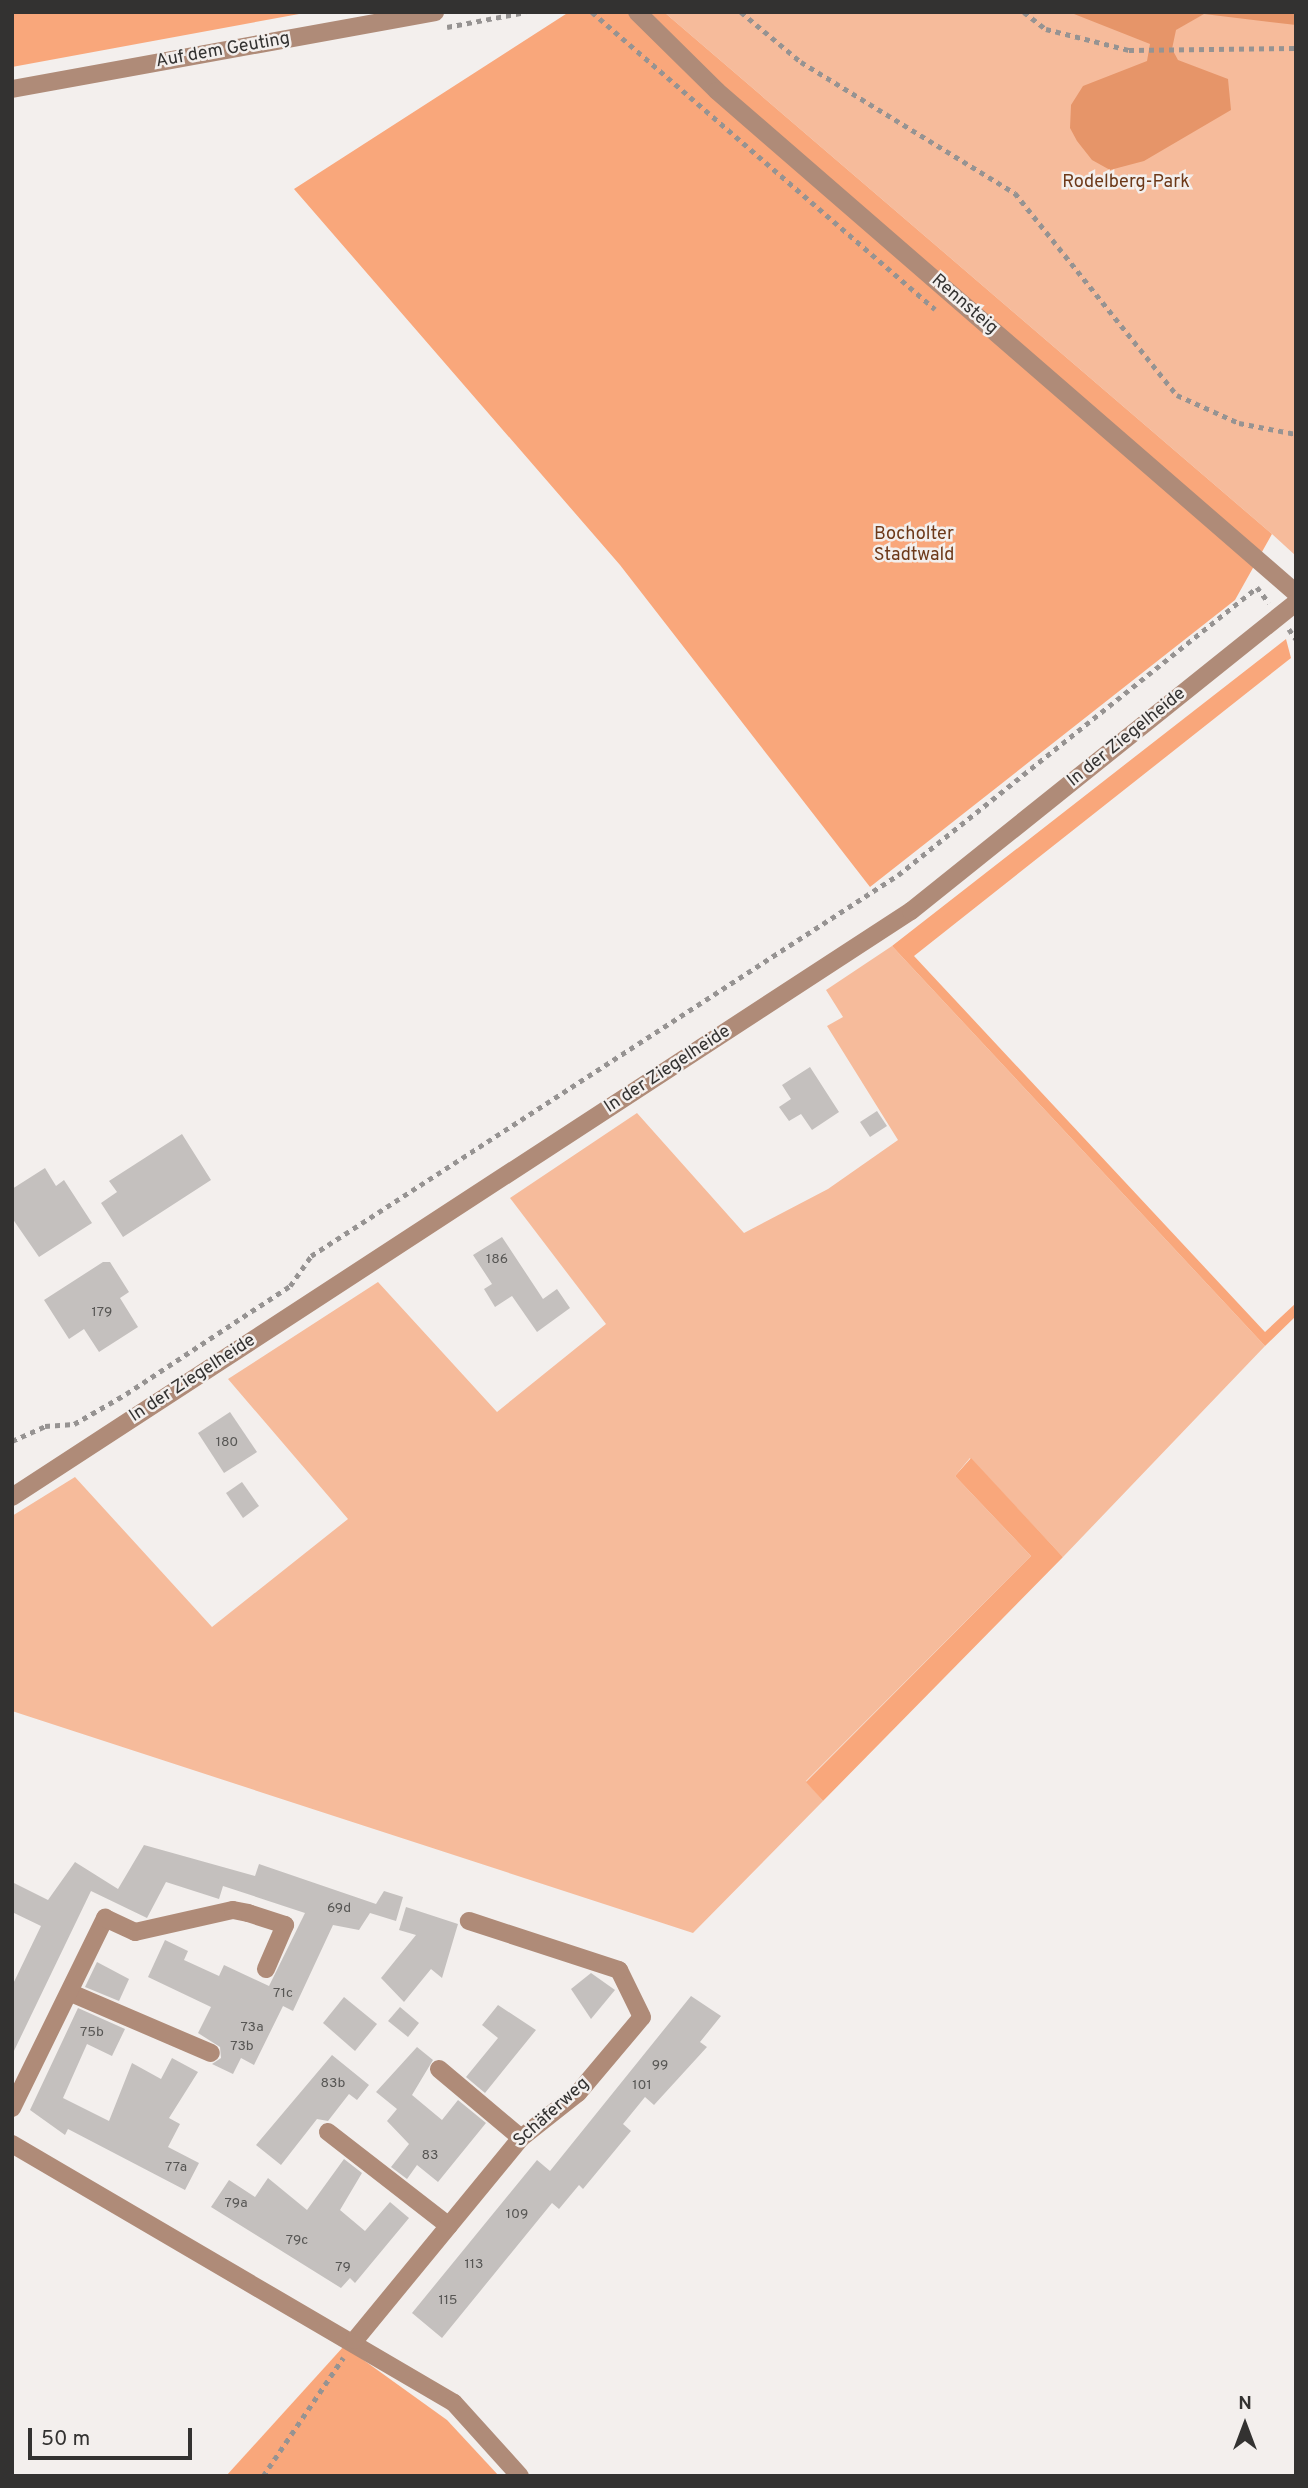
<!DOCTYPE html>
<html>
<head>
<meta charset="utf-8">
<style>
	body { margin:0 }
	#map { position:relative; width:1308px; height:2488px; overflow:hidden; background:#f3efed; font-family:Overpass,sans-serif }
	div>[style] { position:absolute }
	.green>* { inset:0; background:#f6bb9b }
	.forest>* { inset:0; background:#f9a77b }
	.water>* { inset:0; background:#e69569 }
	.building>* { inset:0; background:#c4c0be }
	.path>* { height:4.5px; margin-top:-2.25px; transform-origin:0; background:repeating-linear-gradient(90deg,#969392 0 5px,transparent 0 10px) }
	.minor>* { height:18px; margin:-9px; padding:0 9px; transform-origin:9px; border-radius:9px; background:#af8b78 }
	span { translate:-50% -50%; white-space:nowrap; text-align:center; line-height:1.15; -webkit-text-stroke:5px #f3efed; paint-order:stroke }
	.number-label { font-size:14px; color:#575654 }
	.number-label span { -webkit-text-stroke-width:0 }
	.street-label { font-size:18px; color:#333231 }
	.park-label { font-size:18px; color:#6d3919 }
	.frame { position:absolute; inset:0; border:14px solid #333231; pointer-events:none }
	.north { position:absolute; left:1210px; top:2390px; width:70px; height:70px; -webkit-text-stroke:5px #f3efed; paint-order:stroke; rotate:0deg; font-size:19px; font-weight:700; line-height:28px; text-align:center; color:#333231 }
	.north::after { content:''; display:block; margin:auto; width:24px; height:32px; background:#333231; clip-path:polygon(50% 0,100% 100%,50% 72%,0 100%) }
	.scale { position:absolute; left:28px; top:2428px; width:164px; height:32px; box-sizing:border-box; border:4px solid #333231; border-top:0; padding-left:9px; font-size:21px; line-height:24px; white-space:nowrap; color:#333231; -webkit-text-stroke:5px #f3efed; paint-order:stroke }
</style>
</head>
<body>
<div id="map">
	<div class="green">
		<div style="clip-path:polygon(664px 12px,1296px 12px,1296px 556px,1272px 534px)"></div>
		<div style="clip-path:polygon(892px 946px,1265px 1346px,1063px 1557px,970px 1458px,955px 1476px,1031px 1556px,806px 1781px,823px 1801px,693px 1933px,12px 1711px,12px 1516px,75px 1477px,212px 1627px,348px 1519px,228px 1379px,378px 1282px,497px 1412px,606px 1324px,510px 1198px,637px 1113px,744px 1233px,828px 1189px,898px 1140px,827px 1026px,843px 1017px,826px 990px)"></div>
	</div>
	<div class="forest">
		<div style="clip-path:polygon(12px 12px,310px 12px,12px 67px)"></div>
		<div style="clip-path:polygon(569px 12px,664px 12px,1272px 534px,1235px 600px,870px 887px,620px 565px,294px 189px)"></div>
		<div style="clip-path:polygon(1286px 639px,1291px 658px,914px 956px,1265px 1332px,1296px 1303px,1296px 1316px,1265px 1346px,892px 946px)"></div>
		<div style="clip-path:polygon(971px 1458px,1063px 1557px,823px 1801px,806px 1782px,1031px 1556px,955px 1476px)"></div>
		<div style="clip-path:polygon(344px 2346px,447px 2420px,499px 2476px,226px 2476px)"></div>
	</div>
	<div class="water">
		<div style="clip-path:polygon(1069px 12px,1296px 12px,1296px 25px,1204px 14px,1176px 30px,1172px 49px,1178px 60px,1228px 79px,1231px 110px,1144px 161px,1110px 170px,1092px 160px,1077px 141px,1070px 128px,1071px 105px,1083px 86px,1147px 61px,1150px 44px)"></div>
	</div>
	<div class="building">
		<div style="clip-path:polygon(810px 1067px,839px 1112px,812px 1130px,801px 1114px,789px 1121px,779px 1107px,791px 1099px,782px 1085px)"></div>
		<div style="clip-path:polygon(877px 1111px,887px 1126px,870px 1137px,860px 1122px)"></div>
		<div style="clip-path:polygon(182px 1134px,211px 1180px,123px 1237px,101px 1203px,117px 1192px,109px 1181px)"></div>
		<div style="clip-path:polygon(45px 1168px,56px 1186px,64px 1180px,92px 1223px,39px 1257px,12px 1218px,12px 1189px)"></div>
		<div style="clip-path:polygon(502px 1237px,543px 1299px,557px 1289px,570px 1308px,537px 1332px,512px 1296px,495px 1307px,484px 1289px,492px 1284px,473px 1255px)"></div>
		<div style="clip-path:polygon(103px 1262px,110px 1262px,129px 1292px,120px 1298px,138px 1327px,99px 1352px,84px 1329px,69px 1339px,44px 1300px)"></div>
		<div style="clip-path:polygon(230px 1412px,257px 1452px,224px 1473px,198px 1433px)"></div>
		<div style="clip-path:polygon(242px 1482px,259px 1506px,243px 1518px,226px 1493px)"></div>
		<div style="clip-path:polygon(144px 1845px,255px 1876px,259px 1864px,376px 1904px,384px 1891px,403px 1897px,396px 1921px,370px 1913px,359px 1930px,333px 1925px,293px 2011px,283px 2006px,254px 2065px,241px 2058px,233px 2074px,212px 2064px,221px 2058px,220px 2047px,198px 2033px,211px 2007px,148px 1977px,165px 1940px,188px 1951px,184px 1960px,219px 1976px,224px 1965px,269px 1986px,305px 1913px,223px 1886px,219px 1899px,166px 1882px,147px 1918px,91px 1891px,12px 2055px,12px 1986px,41px 1926px,12px 1912px,12px 1882px,48px 1900px,75px 1862px,118px 1889px)"></div>
		<div style="clip-path:polygon(406px 1907px,458px 1924px,442px 1978px,431px 1969px,404px 2002px,381px 1978px,416px 1935px,399px 1930px)"></div>
		<div style="clip-path:polygon(97px 1962px,129px 1979px,119px 2001px,85px 1987px)"></div>
		<div style="clip-path:polygon(591px 1973px,615px 1990px,591px 2019px,571px 1989px)"></div>
		<div style="clip-path:polygon(691px 1996px,721px 2016px,700px 2042px,707px 2047px,654px 2105px,645px 2097px,623px 2124px,631px 2131px,583px 2189px,579px 2185px,559px 2209px,552px 2203px,442px 2338px,412px 2313px,537px 2160px,550px 2171px)"></div>
		<div style="clip-path:polygon(344px 1997px,377px 2024px,355px 2051px,323px 2023px)"></div>
		<div style="clip-path:polygon(498px 2005px,536px 2030px,485px 2093px,466px 2077px,498px 2038px,482px 2025px)"></div>
		<div style="clip-path:polygon(400px 2007px,419px 2023px,408px 2037px,388px 2021px)"></div>
		<div style="clip-path:polygon(78px 2008px,125px 2029px,112px 2056px,87px 2044px,63px 2098px,109px 2121px,132px 2063px,161px 2079px,172px 2058px,198px 2072px,169px 2118px,180px 2124px,168px 2147px,199px 2163px,185px 2190px,68px 2129px,65px 2135px,30px 2110px)"></div>
		<div style="clip-path:polygon(417px 2047px,433px 2060px,412px 2095px,442px 2120px,458px 2100px,486px 2123px,438px 2182px,417px 2165px,407px 2179px,391px 2167px,409px 2144px,387px 2121px,397px 2109px,376px 2092px)"></div>
		<div style="clip-path:polygon(332px 2055px,369px 2085px,357px 2100px,349px 2094px,328px 2121px,317px 2119px,281px 2165px,256px 2145px)"></div>
		<div style="clip-path:polygon(344px 2159px,362px 2173px,340px 2210px,365px 2231px,390px 2202px,409px 2218px,355px 2283px,350px 2278px,341px 2288px,211px 2207px,229px 2180px,255px 2197px,268px 2178px,307px 2210px)"></div>
	</div>
	<div class="path">
		<div style="left:592px;top:12px;width:454px;rotate:40.9deg"></div>
		<div style="left:741px;top:12px;width:78px;rotate:39.8deg"></div>
		<div style="left:801px;top:62px;width:251px;rotate:31.5deg"></div>
		<div style="left:1015px;top:193px;width:259px;rotate:51.3deg"></div>
		<div style="left:1177px;top:395px;width:68px;rotate:24.3deg"></div>
		<div style="left:1239px;top:423px;width:58px;rotate:10.9deg"></div>
		<div style="left:1024px;top:12px;width:28px;rotate:38deg"></div>
		<div style="left:1046px;top:29px;width:86px;rotate:14.2deg"></div>
		<div style="left:1129px;top:50px;width:167px;rotate:-0.7deg"></div>
		<div style="left:447px;top:27px;width:80px;rotate:-10.8deg"></div>
		<div style="left:1257px;top:587px;width:20px;rotate:53deg"></div>
		<div style="left:1289px;top:629px;width:12px;rotate:55deg"></div>
		<div style="left:12px;top:1441px;width:36px;rotate:-24deg"></div>
		<div style="left:45px;top:1426px;width:29px;rotate:-4deg"></div>
		<div style="left:74px;top:1424px;width:60px;rotate:-30deg"></div>
		<div style="left:126px;top:1394px;width:196px;rotate:-33.4deg"></div>
		<div style="left:290px;top:1286px;width:37px;rotate:-55deg"></div>
		<div style="left:311px;top:1256px;width:700px;rotate:-32.99deg"></div>
		<div style="left:898px;top:875px;width:460px;rotate:-38.7deg"></div>
		<div style="left:263px;top:2476px;width:143px;rotate:-55.9deg"></div>
	</div>
	<div class="minor">
		<div style="left:637px;top:12px;width:112px;rotate:44.6deg"></div>
		<div style="left:717px;top:91px;width:766px;rotate:40.93deg"></div>
		<div style="left:12px;top:89px;width:430px;rotate:-10.3deg"></div>
		<div style="left:12px;top:1497px;width:1073px;rotate:-33.1deg"></div>
		<div style="left:911px;top:911px;width:493px;rotate:-38.7deg"></div>
		<div style="left:71px;top:1993px;width:152px;rotate:23.2deg"></div>
		<div style="left:439px;top:2069px;width:107px;rotate:40.1deg"></div>
		<div style="left:12px;top:2108px;width:212px;rotate:-63.9deg"></div>
		<div style="left:105px;top:1918px;width:33px;rotate:25deg"></div>
		<div style="left:135px;top:1932px;width:100px;rotate:-12.7deg"></div>
		<div style="left:233px;top:1910px;width:15px;rotate:11deg"></div>
		<div style="left:248px;top:1913px;width:39px;rotate:18deg"></div>
		<div style="left:285px;top:1925px;width:48px;rotate:113.4deg"></div>
		<div style="left:328px;top:2132px;width:153px;rotate:37.8deg"></div>
		<div style="left:12px;top:2144px;width:512px;rotate:30.37deg"></div>
		<div style="left:454px;top:2403px;width:98px;rotate:47.9deg"></div>
		<div style="left:355px;top:2340px;width:261px;rotate:-50.6deg"></div>
		<div style="left:521px;top:2138px;width:73px;rotate:-38.3deg"></div>
		<div style="left:578px;top:2093px;width:99px;rotate:-49.9deg"></div>
		<div style="left:642px;top:2017px;width:52px;rotate:-116.1deg"></div>
		<div style="left:619px;top:1970px;width:158px;rotate:-161.9deg"></div>
	</div>
	<div class="number-label">
		<span style="left:497px;top:1260px">186</span>
		<span style="left:102px;top:1313px">179</span>
		<span style="left:227px;top:1443px">180</span>
		<span style="left:339px;top:1909px">69d</span>
		<span style="left:283px;top:1994px">71c</span>
		<span style="left:252px;top:2028px">73a</span>
		<span style="left:92px;top:2033px">75b</span>
		<span style="left:242px;top:2047px">73b</span>
		<span style="left:660px;top:2066px">99</span>
		<span style="left:333px;top:2084px">83b</span>
		<span style="left:642px;top:2086px">101</span>
		<span style="left:430px;top:2156px">83</span>
		<span style="left:176px;top:2168px">77a</span>
		<span style="left:236px;top:2204px">79a</span>
		<span style="left:517px;top:2215px">109</span>
		<span style="left:297px;top:2241px">79c</span>
		<span style="left:474px;top:2265px">113</span>
		<span style="left:343px;top:2268px">79</span>
		<span style="left:448px;top:2301px">115</span>
	</div>
	<div class="street-label">
		<span style="left:223px;top:51px;rotate:-10deg">Auf dem Geuting</span>
		<span style="left:964px;top:305px;rotate:41deg">Rennsteig</span>
		<span style="left:1127px;top:738px;rotate:-39deg">In der Ziegelheide</span>
		<span style="left:668px;top:1070px;rotate:-33deg">In der Ziegelheide</span>
		<span style="left:193px;top:1379px;rotate:-33deg">In der Ziegelheide</span>
		<span style="left:552px;top:2113px;rotate:-42deg">Schäferweg</span>
	</div>
	<div class="park-label">
		<span style="left:1126px;top:183px">Rodelberg-Park</span>
		<span style="left:914px;top:546px">Bocholter<br>Stadtwald</span>
	</div>
	<div class="frame"></div>
	<div class="north">N</div>
	<div class="scale">50 m</div>
</div>
</body>
</html>
